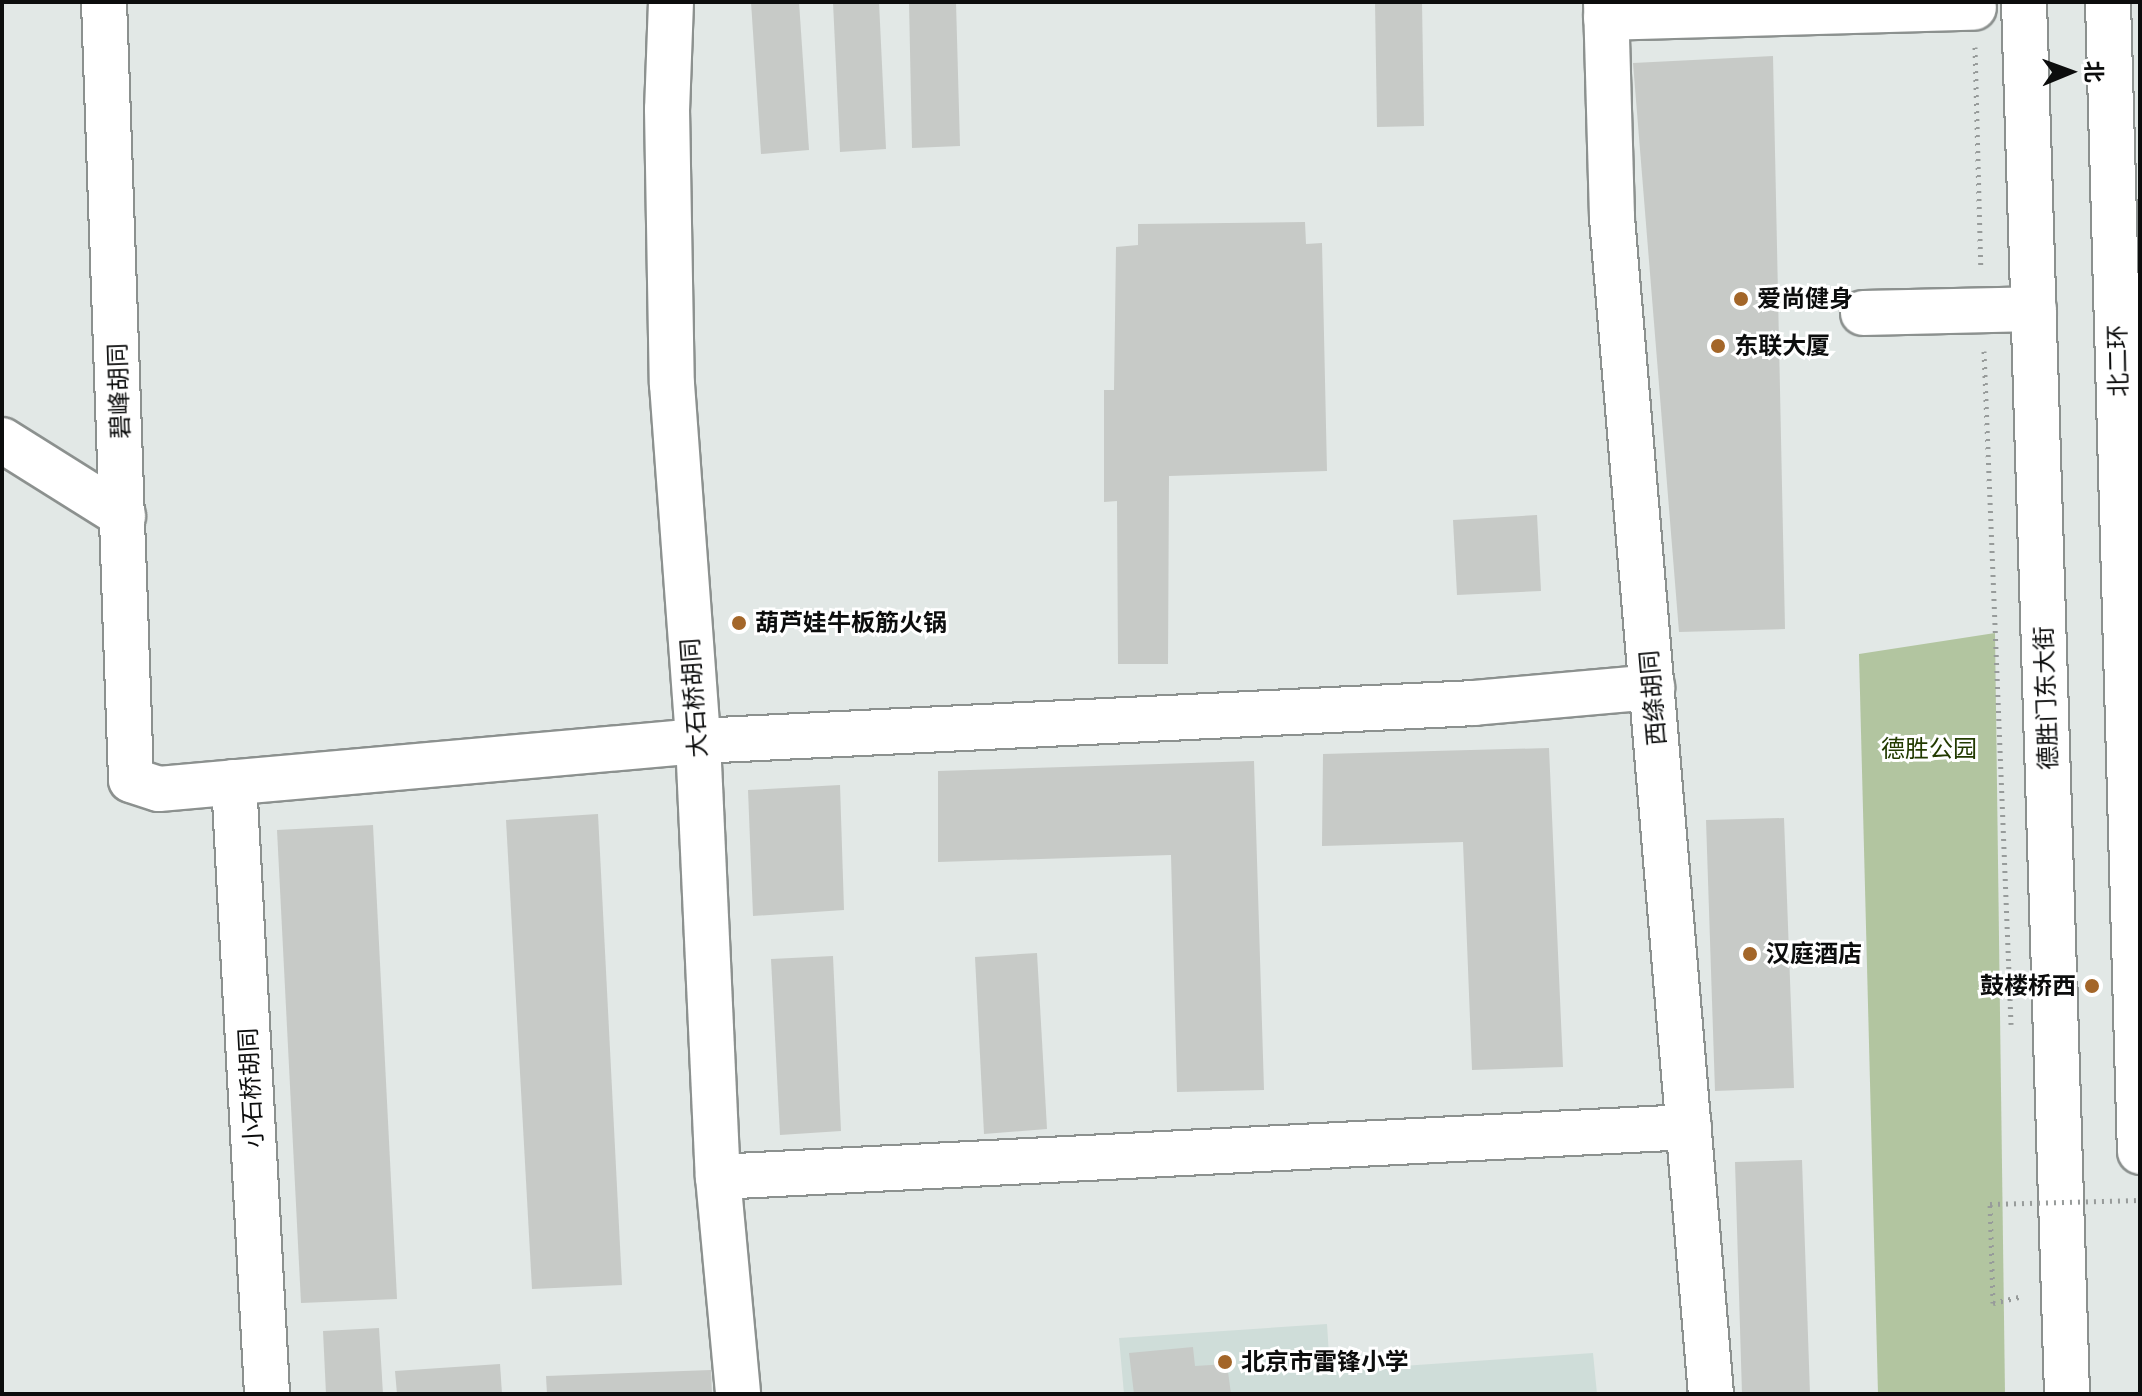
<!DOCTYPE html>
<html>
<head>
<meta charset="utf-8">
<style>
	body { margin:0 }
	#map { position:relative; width:2142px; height:1396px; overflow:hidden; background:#e2e8e6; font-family:"PT Sans Narrow","Noto Sans SC",sans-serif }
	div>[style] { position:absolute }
	.built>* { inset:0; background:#cfddd9 }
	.green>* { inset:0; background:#b2c5a0 }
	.building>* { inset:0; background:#c7cac7 }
	.path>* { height:5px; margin-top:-2.5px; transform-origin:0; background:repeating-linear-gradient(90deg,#979b9a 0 2px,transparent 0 8px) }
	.roads { filter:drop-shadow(2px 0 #8c918f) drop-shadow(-2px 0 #8c918f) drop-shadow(0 2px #8c918f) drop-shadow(0 -2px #8c918f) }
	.minor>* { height:44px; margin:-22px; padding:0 22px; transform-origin:22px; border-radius:22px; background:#fff }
	.highway>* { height:44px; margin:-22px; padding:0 22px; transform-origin:22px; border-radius:22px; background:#fff }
	.path-bridge>* { height:5px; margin-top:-2.5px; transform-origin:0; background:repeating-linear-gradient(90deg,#979b9a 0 2px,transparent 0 8px) }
	.dots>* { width:22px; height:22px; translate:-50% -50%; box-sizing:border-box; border:4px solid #fff; border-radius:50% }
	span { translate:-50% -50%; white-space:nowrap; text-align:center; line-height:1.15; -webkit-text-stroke:6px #fff; paint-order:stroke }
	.poi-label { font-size:24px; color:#0c0d0d; font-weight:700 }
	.left { translate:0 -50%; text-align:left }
	.right { translate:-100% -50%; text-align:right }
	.street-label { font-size:24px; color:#0c0d0d }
	.park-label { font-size:24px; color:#223a00 }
	.frame { position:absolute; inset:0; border:4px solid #0c0d0d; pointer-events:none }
	.north { position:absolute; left:2030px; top:32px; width:80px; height:80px; -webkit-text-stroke:6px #fff; paint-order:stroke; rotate:89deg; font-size:22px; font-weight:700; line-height:32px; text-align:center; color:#0c0d0d }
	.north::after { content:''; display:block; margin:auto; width:28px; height:36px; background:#0c0d0d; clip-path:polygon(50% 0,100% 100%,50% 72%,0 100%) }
</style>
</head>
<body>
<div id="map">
	<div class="built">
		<div style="clip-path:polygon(1327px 1324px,1330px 1371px,1593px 1353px,1597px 1394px,1124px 1394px,1119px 1338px)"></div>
	</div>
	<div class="green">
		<div style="clip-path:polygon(1995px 633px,2005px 1394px,1878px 1394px,1859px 654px)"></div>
	</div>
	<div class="building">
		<div style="clip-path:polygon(751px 2px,799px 2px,809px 150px,761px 154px)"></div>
		<div style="clip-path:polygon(833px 2px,879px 2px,886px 149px,840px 152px)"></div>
		<div style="clip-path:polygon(909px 2px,956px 2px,960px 146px,912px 148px)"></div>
		<div style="clip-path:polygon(1375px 2px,1422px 2px,1424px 126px,1377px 127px)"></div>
		<div style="clip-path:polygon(1773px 56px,1785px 629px,1679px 632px,1633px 63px)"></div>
		<div style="clip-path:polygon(1305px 222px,1306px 244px,1322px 243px,1327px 471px,1169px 476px,1168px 664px,1118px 664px,1117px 501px,1104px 502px,1104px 390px,1114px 390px,1116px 247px,1138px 245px,1138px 224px)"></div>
		<div style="clip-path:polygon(1537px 515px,1541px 591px,1457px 595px,1453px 520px)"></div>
		<div style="clip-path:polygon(1549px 748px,1563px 1067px,1472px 1070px,1463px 842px,1322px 846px,1323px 754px)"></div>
		<div style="clip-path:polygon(1254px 761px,1264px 1090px,1177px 1092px,1171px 855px,938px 862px,938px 771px)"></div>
		<div style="clip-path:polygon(840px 785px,844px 910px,753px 916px,748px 790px)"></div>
		<div style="clip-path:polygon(598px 814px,622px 1285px,532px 1289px,506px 820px)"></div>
		<div style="clip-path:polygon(1784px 818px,1794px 1088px,1715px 1091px,1706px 820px)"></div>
		<div style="clip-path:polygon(373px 825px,397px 1299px,301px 1303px,277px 830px)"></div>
		<div style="clip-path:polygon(1037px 953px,1047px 1129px,984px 1134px,975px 957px)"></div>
		<div style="clip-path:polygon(833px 956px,841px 1131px,780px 1135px,771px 959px)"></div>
		<div style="clip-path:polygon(1802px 1160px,1810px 1394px,1742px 1394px,1735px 1162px)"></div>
		<div style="clip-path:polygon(379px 1328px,383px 1394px,326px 1394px,323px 1331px)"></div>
		<div style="clip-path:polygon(1193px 1347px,1195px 1366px,1227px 1364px,1231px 1394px,1134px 1394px,1129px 1353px)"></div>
		<div style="clip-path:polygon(500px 1364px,502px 1394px,397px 1394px,395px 1371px)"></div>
		<div style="clip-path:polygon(711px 1370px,712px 1394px,547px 1394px,546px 1376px)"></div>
	</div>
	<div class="path">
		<div style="left:1975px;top:47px;width:222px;rotate:88.5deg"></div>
		<div style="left:1984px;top:351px;width:674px;rotate:87.7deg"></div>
		<div style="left:1993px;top:1303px;width:31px;rotate:-13deg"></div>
	</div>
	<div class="roads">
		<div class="minor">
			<div style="left:104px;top:2px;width:778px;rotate:88.01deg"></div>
			<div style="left:131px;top:780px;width:29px;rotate:18deg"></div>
			<div style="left:159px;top:789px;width:541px;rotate:-5.09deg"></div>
			<div style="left:698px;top:741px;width:777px;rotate:-2.8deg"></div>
			<div style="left:1474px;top:703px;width:179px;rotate:-5.1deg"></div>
			<div style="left:671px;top:2px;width:107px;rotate:92.1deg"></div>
			<div style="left:667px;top:109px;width:275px;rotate:89deg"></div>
			<div style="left:672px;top:384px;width:358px;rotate:85.8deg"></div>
			<div style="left:698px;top:741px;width:436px;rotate:87.4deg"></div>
			<div style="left:718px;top:1177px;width:218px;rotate:84.7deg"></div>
			<div style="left:1606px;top:2px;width:216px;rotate:88.4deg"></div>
			<div style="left:1612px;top:218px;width:1180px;rotate:85.19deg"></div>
			<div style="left:2024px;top:2px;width:1393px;rotate:88.23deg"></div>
			<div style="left:1606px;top:18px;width:368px;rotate:-1.6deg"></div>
			<div style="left:1863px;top:313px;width:171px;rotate:-1.3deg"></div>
			<div style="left:2px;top:440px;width:143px;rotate:32.1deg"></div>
			<div style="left:234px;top:782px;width:613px;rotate:86.91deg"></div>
			<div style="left:718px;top:1177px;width:972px;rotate:-2.95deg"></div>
		</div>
		<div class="highway">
			<div style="left:2108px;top:2px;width:1150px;rotate:88.41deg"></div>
		</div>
	</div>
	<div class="path-bridge">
		<div style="left:1993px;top:1303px;width:99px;rotate:-91.7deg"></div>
		<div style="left:1990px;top:1204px;width:150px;rotate:-1.5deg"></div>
	</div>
	<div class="dots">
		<div style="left:1741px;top:299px;background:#a36629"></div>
		<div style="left:1718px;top:346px;background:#a36629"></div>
		<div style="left:739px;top:623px;background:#a36629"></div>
		<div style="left:1750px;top:954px;background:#a36629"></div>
		<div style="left:2092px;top:986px;background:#a36629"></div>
		<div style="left:1225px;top:1362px;background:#a36629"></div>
	</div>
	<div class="poi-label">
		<span class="left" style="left:1757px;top:299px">爱尚健身</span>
		<span class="left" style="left:1734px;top:346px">东联大厦</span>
		<span class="left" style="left:755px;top:623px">葫芦娃牛板筋火锅</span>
		<span class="left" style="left:1766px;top:954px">汉庭酒店</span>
		<span class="right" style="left:2076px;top:986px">鼓楼桥西</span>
		<span class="left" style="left:1241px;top:1362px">北京市雷锋小学</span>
	</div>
	<div class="street-label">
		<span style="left:2118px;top:361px;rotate:-91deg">北二环</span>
		<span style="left:119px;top:391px;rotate:-92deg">碧峰胡同</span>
		<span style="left:694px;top:698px;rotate:-94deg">大石桥胡同</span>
		<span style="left:1653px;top:698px;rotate:-95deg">西绦胡同</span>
		<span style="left:2046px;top:698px;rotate:-92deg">德胜门东大街</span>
		<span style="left:251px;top:1088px;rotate:-93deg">小石桥胡同</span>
	</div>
	<div class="park-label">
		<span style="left:1929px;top:749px">德胜公园</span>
	</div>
	<div class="frame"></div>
	<div class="north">北</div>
</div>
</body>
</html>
